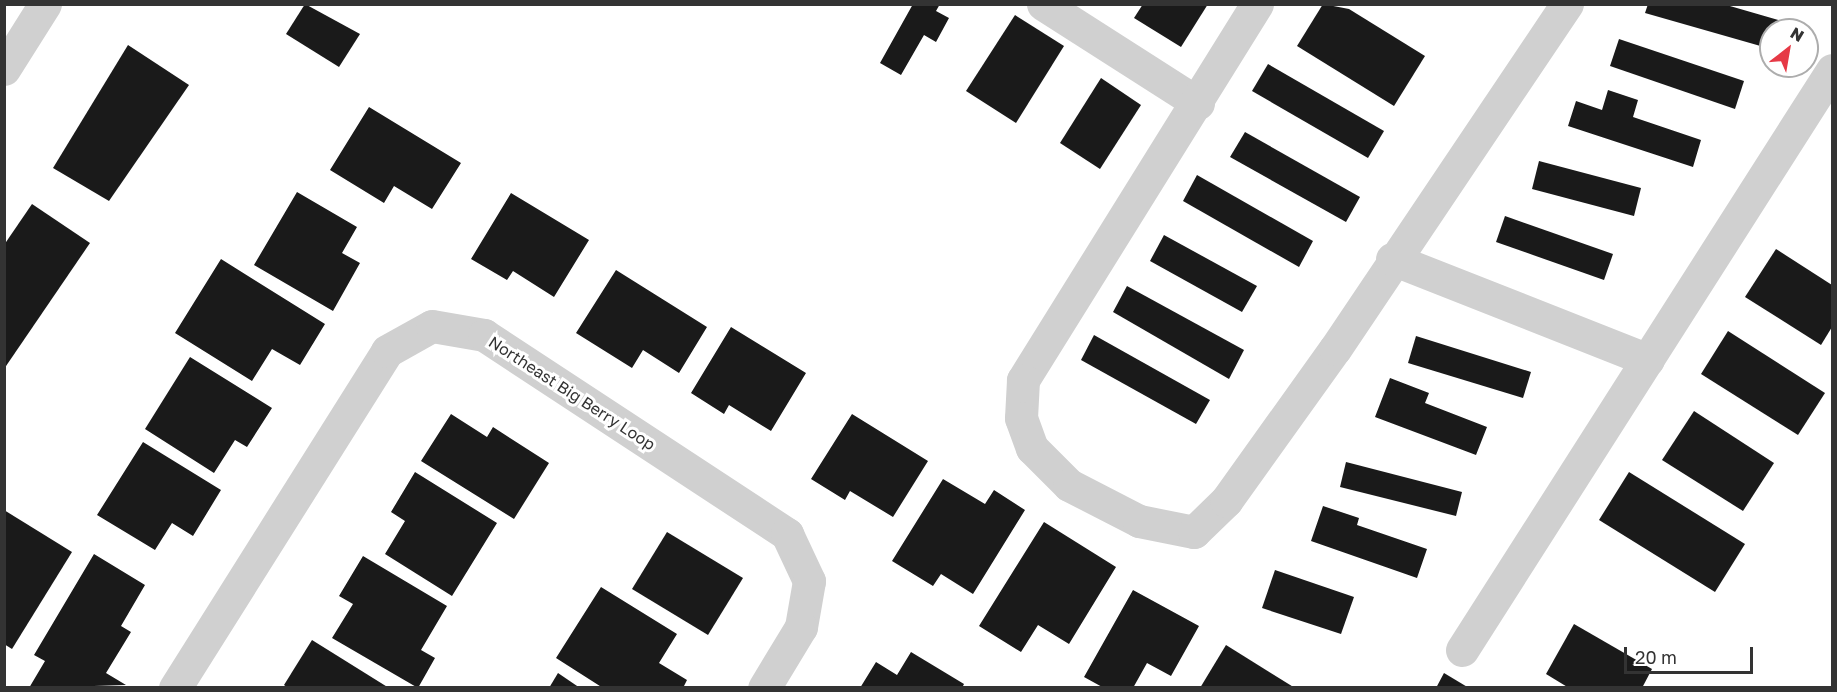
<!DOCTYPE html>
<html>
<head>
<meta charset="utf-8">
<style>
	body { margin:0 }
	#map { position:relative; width:1837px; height:692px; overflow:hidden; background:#fff; font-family:"Golos Text",sans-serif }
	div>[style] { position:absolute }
	.building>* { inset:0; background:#1a1a1a }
	.minor>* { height:33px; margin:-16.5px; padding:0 16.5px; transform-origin:16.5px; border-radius:16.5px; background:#d0d0d0 }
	span { translate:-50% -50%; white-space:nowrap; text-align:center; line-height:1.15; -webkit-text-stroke:6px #fff; paint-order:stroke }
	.street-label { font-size:16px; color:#333 }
	.frame { position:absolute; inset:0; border:6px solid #333; pointer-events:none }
	.north { position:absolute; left:1759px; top:18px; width:60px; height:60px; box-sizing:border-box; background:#fff; border:2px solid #adadad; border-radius:50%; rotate:31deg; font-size:16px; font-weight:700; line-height:24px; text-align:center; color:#333 }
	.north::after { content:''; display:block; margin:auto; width:21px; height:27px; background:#e63946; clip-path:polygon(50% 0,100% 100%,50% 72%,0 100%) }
	.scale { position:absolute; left:1624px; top:647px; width:129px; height:27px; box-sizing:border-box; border:3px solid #333; border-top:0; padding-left:8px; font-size:18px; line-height:21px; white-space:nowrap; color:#333; -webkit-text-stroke:4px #fff; paint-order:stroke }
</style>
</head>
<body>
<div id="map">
	<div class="building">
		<div style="clip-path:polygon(305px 4px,360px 34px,339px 67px,286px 34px)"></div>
		<div style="clip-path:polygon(913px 4px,940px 4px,936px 11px,949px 18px,936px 42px,924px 35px,901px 75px,880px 63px)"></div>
		<div style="clip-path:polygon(1143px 4px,1208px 4px,1181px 47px,1134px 18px)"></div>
		<div style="clip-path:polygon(1323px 4px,1349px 9px,1425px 56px,1394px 106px,1297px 46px)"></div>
		<div style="clip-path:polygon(1648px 4px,1723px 4px,1782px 21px,1779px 30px,1771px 30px,1771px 49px,1645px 13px)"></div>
		<div style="clip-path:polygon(1015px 15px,1064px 46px,1016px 123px,966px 91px)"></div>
		<div style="clip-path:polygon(1619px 39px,1744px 81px,1735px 109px,1610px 66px)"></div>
		<div style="clip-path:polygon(128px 45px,189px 85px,109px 201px,53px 168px)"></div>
		<div style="clip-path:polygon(1268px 64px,1384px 131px,1368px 158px,1252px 91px)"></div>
		<div style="clip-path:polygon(1101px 78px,1141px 105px,1100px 169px,1060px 143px)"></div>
		<div style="clip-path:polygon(1608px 90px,1638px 100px,1633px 117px,1701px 140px,1693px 167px,1568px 126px,1576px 101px,1602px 110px)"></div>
		<div style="clip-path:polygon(369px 107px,461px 163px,432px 209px,394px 186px,384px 203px,330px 170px)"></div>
		<div style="clip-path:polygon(1245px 132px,1360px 197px,1346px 222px,1230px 157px)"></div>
		<div style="clip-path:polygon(1539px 161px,1641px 188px,1634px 216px,1532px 189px)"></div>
		<div style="clip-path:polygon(1197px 175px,1313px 241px,1299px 267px,1183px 201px)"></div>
		<div style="clip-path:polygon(297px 192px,357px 227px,342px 253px,360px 263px,333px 311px,254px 265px)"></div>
		<div style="clip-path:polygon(511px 193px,589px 240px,554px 297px,513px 271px,507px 280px,471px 259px)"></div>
		<div style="clip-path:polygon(32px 204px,90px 243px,4px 369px,4px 245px)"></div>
		<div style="clip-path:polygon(1505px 216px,1613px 254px,1604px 280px,1496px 242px)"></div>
		<div style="clip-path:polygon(1164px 235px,1257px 286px,1242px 312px,1150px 261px)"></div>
		<div style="clip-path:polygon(1776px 249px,1832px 285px,1832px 327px,1821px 345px,1745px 297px)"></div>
		<div style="clip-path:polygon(221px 259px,325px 324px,300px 365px,272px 349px,252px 381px,175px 333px)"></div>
		<div style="clip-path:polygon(616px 270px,707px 327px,679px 373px,643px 350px,632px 368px,576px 333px)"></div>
		<div style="clip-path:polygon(1127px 286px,1244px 350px,1229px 379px,1113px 312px)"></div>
		<div style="clip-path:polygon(731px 327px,806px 373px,771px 431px,729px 405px,724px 414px,691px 393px)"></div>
		<div style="clip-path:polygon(1728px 331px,1825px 393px,1798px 435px,1701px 374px)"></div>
		<div style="clip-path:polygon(1094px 335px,1210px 400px,1196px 424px,1081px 360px)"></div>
		<div style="clip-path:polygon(1416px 336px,1531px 372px,1523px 398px,1408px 363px)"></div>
		<div style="clip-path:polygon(190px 357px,272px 408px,247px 447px,235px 440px,214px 473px,145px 429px)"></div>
		<div style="clip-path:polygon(1390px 378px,1429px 393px,1425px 403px,1487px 427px,1476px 455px,1375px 417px)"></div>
		<div style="clip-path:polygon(1694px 411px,1774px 463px,1743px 511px,1662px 460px)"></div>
		<div style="clip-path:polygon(451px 414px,487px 437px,493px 427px,549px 463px,514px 519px,421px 461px)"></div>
		<div style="clip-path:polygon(852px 414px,928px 461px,893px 517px,850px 491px,845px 500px,811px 479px)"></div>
		<div style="clip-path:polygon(143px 442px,221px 490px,193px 536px,172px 523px,155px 550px,97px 515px)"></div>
		<div style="clip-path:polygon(1346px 462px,1462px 492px,1456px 516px,1340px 487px)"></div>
		<div style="clip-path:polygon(415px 472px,497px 523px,452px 596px,385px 554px,405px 521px,391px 512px)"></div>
		<div style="clip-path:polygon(1629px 472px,1745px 544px,1715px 592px,1599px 520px)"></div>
		<div style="clip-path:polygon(943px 479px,985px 504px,994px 490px,1025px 510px,973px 594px,941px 574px,933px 586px,892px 561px)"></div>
		<div style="clip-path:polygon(1323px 506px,1359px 518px,1357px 525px,1427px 549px,1417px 578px,1311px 541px)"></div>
		<div style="clip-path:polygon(4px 510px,72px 552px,12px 649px,4px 644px)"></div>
		<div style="clip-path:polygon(1044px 522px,1116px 567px,1069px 644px,1038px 625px,1021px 652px,979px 626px)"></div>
		<div style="clip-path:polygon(667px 532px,743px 578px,708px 635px,632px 589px)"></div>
		<div style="clip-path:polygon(94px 554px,145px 585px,121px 626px,131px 632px,106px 673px,126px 685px,29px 688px,45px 661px,34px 655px)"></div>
		<div style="clip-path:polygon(363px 556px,447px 606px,421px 650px,435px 658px,418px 688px,332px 638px,353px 604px,339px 596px)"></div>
		<div style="clip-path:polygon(1275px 570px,1354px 597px,1341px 634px,1262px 608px)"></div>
		<div style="clip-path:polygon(601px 587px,677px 634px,659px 663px,687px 680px,683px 688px,603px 688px,556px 658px)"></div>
		<div style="clip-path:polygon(1133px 590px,1199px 626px,1171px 676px,1147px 663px,1133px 688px,1104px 688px,1084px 677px)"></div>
		<div style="clip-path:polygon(1574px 624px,1652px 669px,1642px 688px,1569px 688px,1546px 674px)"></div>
		<div style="clip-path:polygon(312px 640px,389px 688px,288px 688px,284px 685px)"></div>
		<div style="clip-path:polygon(1226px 645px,1295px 688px,1200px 688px)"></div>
		<div style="clip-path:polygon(911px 652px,964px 684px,962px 688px,860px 688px,876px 662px,897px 675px)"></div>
		<div style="clip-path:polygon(558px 673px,580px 688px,549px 688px)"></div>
		<div style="clip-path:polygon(1444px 673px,1469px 688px,1436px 688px)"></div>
	</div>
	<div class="minor">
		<div style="left:1043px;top:4px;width:184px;rotate:32.6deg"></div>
		<div style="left:1257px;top:4px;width:443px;rotate:121.9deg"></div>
		<div style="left:1023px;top:380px;width:38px;rotate:93deg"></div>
		<div style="left:1021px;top:418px;width:32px;rotate:70deg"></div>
		<div style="left:1032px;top:448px;width:52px;rotate:45deg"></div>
		<div style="left:1069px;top:485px;width:79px;rotate:27.2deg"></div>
		<div style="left:1139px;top:521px;width:56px;rotate:11.3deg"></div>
		<div style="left:1194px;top:532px;width:45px;rotate:-44.1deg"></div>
		<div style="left:1226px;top:501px;width:187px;rotate:-54.4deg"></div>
		<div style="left:1335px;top:349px;width:416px;rotate:-56.1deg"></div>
		<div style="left:4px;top:69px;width:77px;rotate:-57.8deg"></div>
		<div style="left:1392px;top:259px;width:275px;rotate:21.5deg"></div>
		<div style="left:1462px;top:650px;width:688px;rotate:-57.46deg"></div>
		<div style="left:175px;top:688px;width:398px;rotate:-57.8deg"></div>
		<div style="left:387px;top:351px;width:51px;rotate:-29.1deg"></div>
		<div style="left:432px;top:326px;width:53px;rotate:9.8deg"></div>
		<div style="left:484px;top:335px;width:363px;rotate:33.3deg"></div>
		<div style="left:787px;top:534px;width:52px;rotate:64.9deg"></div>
		<div style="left:809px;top:581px;width:47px;rotate:99.9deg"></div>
		<div style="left:801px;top:627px;width:71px;rotate:121.2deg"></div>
	</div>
	<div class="street-label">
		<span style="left:572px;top:393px;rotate:33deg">Northeast Big Berry Loop</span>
	</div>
	<div class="frame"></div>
	<div class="north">N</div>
	<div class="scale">20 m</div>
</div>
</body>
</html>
